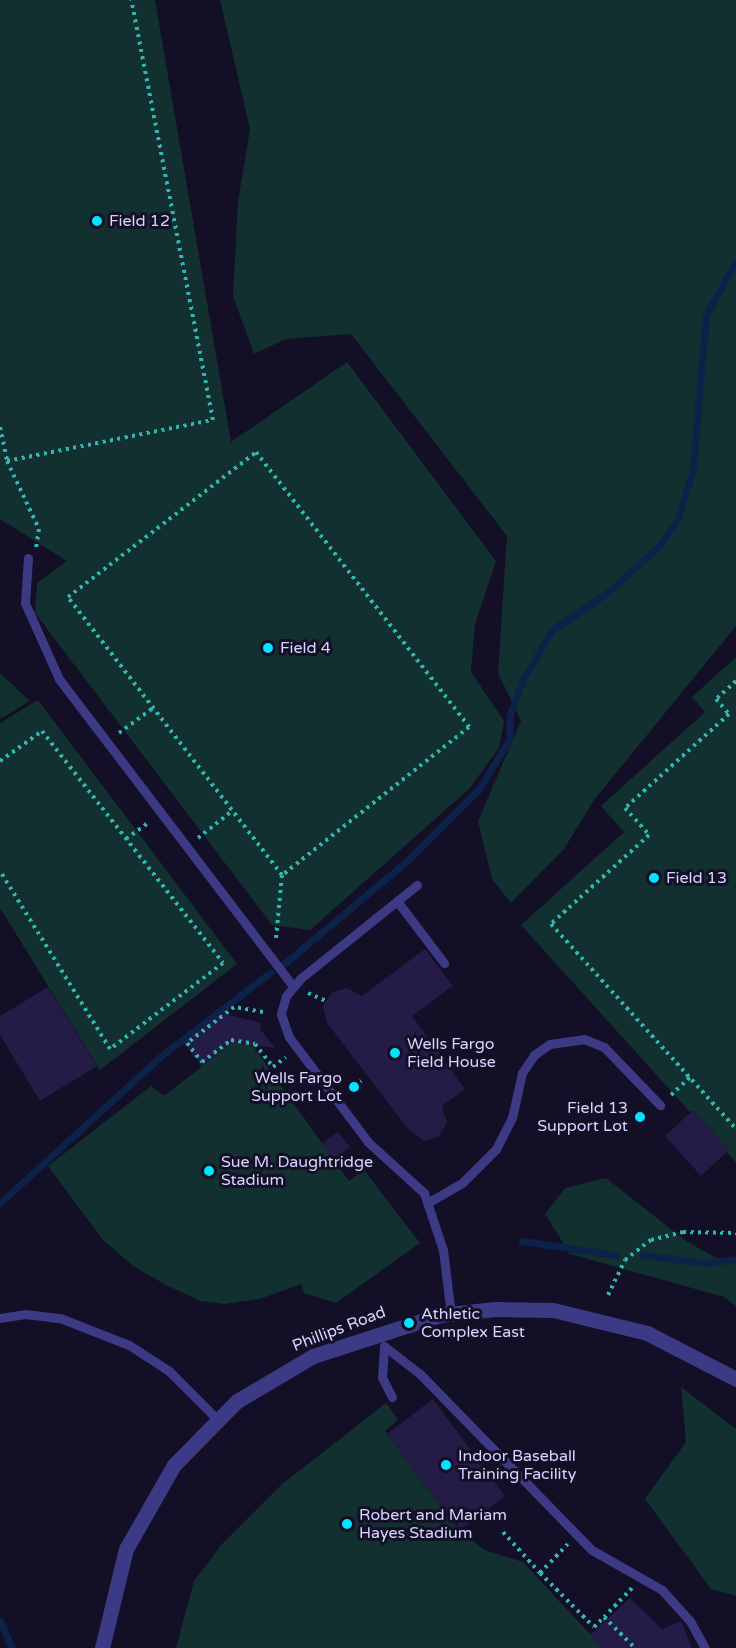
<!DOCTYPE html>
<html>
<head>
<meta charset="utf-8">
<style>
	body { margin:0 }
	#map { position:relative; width:736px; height:1648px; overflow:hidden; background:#130f26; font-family:"Varela Round",sans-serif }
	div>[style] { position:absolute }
	.green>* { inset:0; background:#12302f }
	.stream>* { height:7px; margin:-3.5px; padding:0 3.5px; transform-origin:3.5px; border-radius:3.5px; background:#0c2248 }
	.building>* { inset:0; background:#241b47 }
	.path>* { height:4px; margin-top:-2px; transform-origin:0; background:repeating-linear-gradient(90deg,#2fb8b0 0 3px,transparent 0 7.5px) }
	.service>* { height:9px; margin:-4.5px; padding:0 4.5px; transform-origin:4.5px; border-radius:4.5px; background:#3d3a85 }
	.tertiary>* { height:15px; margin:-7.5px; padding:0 7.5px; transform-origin:7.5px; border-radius:7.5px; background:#3d3a85 }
	.dots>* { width:16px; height:16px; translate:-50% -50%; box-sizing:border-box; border:3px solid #130f26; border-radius:50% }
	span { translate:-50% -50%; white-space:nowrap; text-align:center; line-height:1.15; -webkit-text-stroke:6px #130f26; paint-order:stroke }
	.poi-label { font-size:16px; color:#d9d4ff }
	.left { translate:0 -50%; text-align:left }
	.right { translate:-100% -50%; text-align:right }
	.street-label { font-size:16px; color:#d9d4ff }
</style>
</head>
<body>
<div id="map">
	<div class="green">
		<div style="clip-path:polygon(0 0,155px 0,231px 442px,347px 362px,496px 561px,475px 624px,471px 672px,504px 721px,499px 748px,469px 789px,310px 930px,272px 925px,35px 613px,37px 583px,67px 561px,0 519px)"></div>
		<div style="clip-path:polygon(220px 0,736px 0,736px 626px,594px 800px,564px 849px,511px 903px,492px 879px,478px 821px,521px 721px,498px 673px,507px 536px,351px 334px,286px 339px,254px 354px,233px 296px,238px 201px,250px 129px)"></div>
		<div style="clip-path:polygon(736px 657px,736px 1163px,693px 1110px,690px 1112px,521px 925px,624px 832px,601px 806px,705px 712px,692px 697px)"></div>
		<div style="clip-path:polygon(0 673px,30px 701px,0 719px)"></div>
		<div style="clip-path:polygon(38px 700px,237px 964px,100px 1070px,0 908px,0 723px)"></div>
		<div style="clip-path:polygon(232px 1043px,253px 1046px,349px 1181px,364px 1170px,420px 1243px,336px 1303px,304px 1293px,301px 1284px,260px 1299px,224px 1304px,201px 1301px,168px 1286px,133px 1266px,103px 1240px,48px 1166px,151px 1086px,164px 1096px)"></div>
		<div style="clip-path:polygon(606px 1178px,686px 1241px,725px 1263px,736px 1260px,736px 1306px,724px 1297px,570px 1254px,545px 1214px,565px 1188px)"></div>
		<div style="clip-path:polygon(681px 1387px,736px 1429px,736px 1596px,711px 1589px,645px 1499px,686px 1442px)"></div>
		<div style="clip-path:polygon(386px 1403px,398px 1420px,385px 1431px,459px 1531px,485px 1550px,523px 1562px,603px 1648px,176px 1648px,194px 1581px,222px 1544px,281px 1485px)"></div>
	</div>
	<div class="stream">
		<div style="left:285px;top:963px;width:160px;rotate:-39.9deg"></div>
		<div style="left:408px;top:860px;width:100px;rotate:-45deg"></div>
		<div style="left:479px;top:789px;width:57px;rotate:-58.5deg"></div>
		<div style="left:509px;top:740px;width:26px;rotate:-88deg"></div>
		<div style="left:510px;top:714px;width:35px;rotate:-70deg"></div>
		<div style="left:522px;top:681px;width:59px;rotate:-59.5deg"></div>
		<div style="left:552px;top:630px;width:66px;rotate:-33.9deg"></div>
		<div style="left:607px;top:593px;width:72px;rotate:-42.2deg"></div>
		<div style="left:660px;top:545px;width:32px;rotate:-56deg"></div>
		<div style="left:678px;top:518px;width:51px;rotate:-73deg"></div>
		<div style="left:693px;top:469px;width:155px;rotate:-85.2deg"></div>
		<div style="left:706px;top:315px;width:62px;rotate:-60.9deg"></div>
		<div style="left:0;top:1203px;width:218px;rotate:-42.4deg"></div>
		<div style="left:161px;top:1056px;width:138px;rotate:-37.4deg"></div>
		<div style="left:522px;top:1241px;width:95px;rotate:8.5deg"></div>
		<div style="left:643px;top:1255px;width:63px;rotate:7.4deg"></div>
		<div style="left:705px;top:1263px;width:31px;rotate:-7deg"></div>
		<div style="left:0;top:1621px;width:30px;rotate:66deg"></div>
	</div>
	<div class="building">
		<div style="clip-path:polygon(425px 949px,453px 986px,412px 1016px,465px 1089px,442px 1106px,447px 1122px,439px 1137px,424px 1141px,409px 1130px,327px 1023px,323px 1006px,332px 992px,347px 988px,362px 996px)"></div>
		<div style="clip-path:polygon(48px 987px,97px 1066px,40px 1101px,0 1035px,0 1016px)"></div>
		<div style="clip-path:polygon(221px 1013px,261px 1023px,260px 1029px,275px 1048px,232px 1043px,202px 1066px,183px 1042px)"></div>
		<div style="clip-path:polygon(693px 1110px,729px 1150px,701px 1176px,665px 1136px)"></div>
		<div style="clip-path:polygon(338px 1132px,350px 1147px,334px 1160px,321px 1144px)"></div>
		<div style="clip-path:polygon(433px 1399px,505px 1496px,459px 1531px,387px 1434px)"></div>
		<div style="clip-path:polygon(630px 1598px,662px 1629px,681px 1621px,692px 1648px,603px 1648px,590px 1635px)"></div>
	</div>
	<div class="path">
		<div style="left:0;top:427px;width:35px;rotate:78deg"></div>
		<div style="left:7px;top:461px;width:210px;rotate:-11.3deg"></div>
		<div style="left:213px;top:420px;width:428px;rotate:-101deg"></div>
		<div style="left:7px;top:461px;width:75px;rotate:64.8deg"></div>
		<div style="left:39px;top:529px;width:19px;rotate:99deg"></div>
		<div style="left:736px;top:681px;width:27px;rotate:138deg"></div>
		<div style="left:716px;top:699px;width:20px;rotate:49deg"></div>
		<div style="left:729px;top:714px;width:140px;rotate:137.9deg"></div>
		<div style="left:625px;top:808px;width:36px;rotate:48deg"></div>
		<div style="left:649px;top:835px;width:132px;rotate:137.8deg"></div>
		<div style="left:551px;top:924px;width:276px;rotate:47.9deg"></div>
		<div style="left:119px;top:733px;width:42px;rotate:-36.3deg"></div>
		<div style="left:0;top:761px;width:52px;rotate:-35.5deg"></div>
		<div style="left:42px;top:731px;width:294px;rotate:52deg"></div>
		<div style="left:223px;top:963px;width:142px;rotate:142.7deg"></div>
		<div style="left:110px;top:1049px;width:209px;rotate:-121.7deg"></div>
		<div style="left:198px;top:838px;width:43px;rotate:-38.5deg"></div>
		<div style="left:126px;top:839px;width:29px;rotate:-36deg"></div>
		<div style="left:276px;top:938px;width:63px;rotate:-84.6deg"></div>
		<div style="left:282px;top:875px;width:351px;rotate:-127.6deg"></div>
		<div style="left:68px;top:597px;width:237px;rotate:-37.6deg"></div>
		<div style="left:256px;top:452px;width:348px;rotate:52.2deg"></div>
		<div style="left:469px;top:727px;width:238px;rotate:141.6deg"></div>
		<div style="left:308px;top:993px;width:20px;rotate:24deg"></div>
		<div style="left:263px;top:1012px;width:29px;rotate:-170deg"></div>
		<div style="left:234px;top:1007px;width:59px;rotate:142.5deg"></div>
		<div style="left:187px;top:1043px;width:24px;rotate:52deg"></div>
		<div style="left:202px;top:1062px;width:36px;rotate:-37deg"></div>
		<div style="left:231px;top:1040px;width:24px;rotate:9deg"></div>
		<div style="left:255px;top:1044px;width:29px;rotate:52deg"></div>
		<div style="left:273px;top:1067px;width:16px;rotate:-38deg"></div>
		<div style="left:348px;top:1090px;width:16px;rotate:-35deg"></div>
		<div style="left:671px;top:1095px;width:26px;rotate:-43deg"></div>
		<div style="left:608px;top:1295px;width:39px;rotate:-64deg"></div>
		<div style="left:625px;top:1260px;width:33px;rotate:-38deg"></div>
		<div style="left:651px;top:1240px;width:33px;rotate:-14deg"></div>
		<div style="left:683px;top:1232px;width:53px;rotate:1.1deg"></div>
		<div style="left:503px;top:1532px;width:55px;rotate:47.9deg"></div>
		<div style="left:540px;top:1573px;width:40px;rotate:-46deg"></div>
		<div style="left:540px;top:1573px;width:76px;rotate:45deg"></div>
		<div style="left:594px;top:1627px;width:14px;rotate:-45deg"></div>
		<div style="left:632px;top:1588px;width:40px;rotate:134deg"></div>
		<div style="left:604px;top:1617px;width:44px;rotate:45deg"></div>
	</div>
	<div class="service">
		<div style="left:28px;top:558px;width:45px;rotate:93.8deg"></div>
		<div style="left:25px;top:603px;width:83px;rotate:65.9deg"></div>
		<div style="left:59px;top:679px;width:386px;rotate:52.7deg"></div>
		<div style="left:417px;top:885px;width:149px;rotate:141.3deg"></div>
		<div style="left:301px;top:978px;width:23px;rotate:130deg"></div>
		<div style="left:286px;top:996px;width:19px;rotate:106deg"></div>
		<div style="left:281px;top:1014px;width:24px;rotate:71deg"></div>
		<div style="left:289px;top:1037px;width:131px;rotate:53deg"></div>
		<div style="left:368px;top:1142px;width:76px;rotate:42.3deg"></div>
		<div style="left:424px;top:1193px;width:60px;rotate:71.6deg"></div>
		<div style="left:443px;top:1250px;width:64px;rotate:82.9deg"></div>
		<div style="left:397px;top:901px;width:78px;rotate:52.8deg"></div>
		<div style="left:429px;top:1202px;width:39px;rotate:-30deg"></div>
		<div style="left:463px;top:1182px;width:47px;rotate:-45deg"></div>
		<div style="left:496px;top:1149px;width:35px;rotate:-63deg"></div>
		<div style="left:512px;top:1118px;width:46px;rotate:-77.5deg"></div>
		<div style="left:522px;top:1073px;width:22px;rotate:-56deg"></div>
		<div style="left:534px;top:1055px;width:19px;rotate:-35deg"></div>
		<div style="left:550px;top:1044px;width:34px;rotate:-8deg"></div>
		<div style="left:584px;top:1039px;width:22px;rotate:22deg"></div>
		<div style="left:604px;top:1047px;width:81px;rotate:46deg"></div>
		<div style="left:0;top:1318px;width:25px;rotate:-9deg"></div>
		<div style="left:25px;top:1314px;width:35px;rotate:7deg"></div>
		<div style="left:60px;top:1318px;width:74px;rotate:21.4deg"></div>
		<div style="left:129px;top:1345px;width:48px;rotate:33deg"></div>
		<div style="left:169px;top:1371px;width:68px;rotate:45deg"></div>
		<div style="left:392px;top:1397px;width:22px;rotate:-117deg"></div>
		<div style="left:382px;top:1377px;width:31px;rotate:-86deg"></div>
		<div style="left:384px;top:1346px;width:46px;rotate:37.9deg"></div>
		<div style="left:420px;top:1374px;width:246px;rotate:45.7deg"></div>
		<div style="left:592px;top:1550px;width:81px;rotate:29.7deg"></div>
		<div style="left:662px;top:1590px;width:42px;rotate:47.9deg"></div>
		<div style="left:690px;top:1621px;width:31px;rotate:61deg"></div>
	</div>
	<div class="tertiary">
		<div style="left:102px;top:1648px;width:102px;rotate:-76.4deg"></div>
		<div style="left:126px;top:1549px;width:97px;rotate:-60.3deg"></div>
		<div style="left:174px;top:1465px;width:90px;rotate:-45.5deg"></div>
		<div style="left:237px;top:1401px;width:88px;rotate:-30.6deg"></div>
		<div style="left:313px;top:1356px;width:133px;rotate:-17.9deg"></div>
		<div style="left:440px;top:1315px;width:55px;rotate:-6.2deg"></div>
		<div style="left:495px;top:1309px;width:58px;rotate:1deg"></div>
		<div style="left:553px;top:1310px;width:97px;rotate:13.7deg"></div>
		<div style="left:647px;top:1333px;width:100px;rotate:27.3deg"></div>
	</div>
	<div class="dots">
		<div style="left:97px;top:221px;background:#00e5ff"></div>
		<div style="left:268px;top:648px;background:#00e5ff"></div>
		<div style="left:654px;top:878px;background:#00e5ff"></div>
		<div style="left:395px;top:1053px;background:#00e5ff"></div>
		<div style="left:354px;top:1087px;background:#00e5ff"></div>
		<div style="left:640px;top:1117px;background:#00e5ff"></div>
		<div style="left:209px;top:1171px;background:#00e5ff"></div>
		<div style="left:409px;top:1323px;background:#00e5ff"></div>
		<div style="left:446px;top:1465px;background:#00e5ff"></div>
		<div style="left:347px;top:1524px;background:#00e5ff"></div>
	</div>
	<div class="poi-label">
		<span class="left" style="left:109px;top:221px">Field 12</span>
		<span class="left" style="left:280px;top:648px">Field 4</span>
		<span class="left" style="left:666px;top:878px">Field 13</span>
		<span class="left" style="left:407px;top:1053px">Wells Fargo<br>Field House</span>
		<span class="right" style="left:342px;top:1087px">Wells Fargo<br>Support Lot</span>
		<span class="right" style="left:628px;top:1117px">Field 13<br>Support Lot</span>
		<span class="left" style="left:221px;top:1171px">Sue M. Daughtridge<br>Stadium</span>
		<span class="left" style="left:421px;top:1323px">Athletic<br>Complex East</span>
		<span class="left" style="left:458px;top:1465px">Indoor Baseball<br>Training Facility</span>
		<span class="left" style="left:359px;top:1524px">Robert and Mariam<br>Hayes Stadium</span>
	</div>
	<div class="street-label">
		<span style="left:339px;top:1329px;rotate:-21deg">Phillips Road</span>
	</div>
</div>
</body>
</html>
